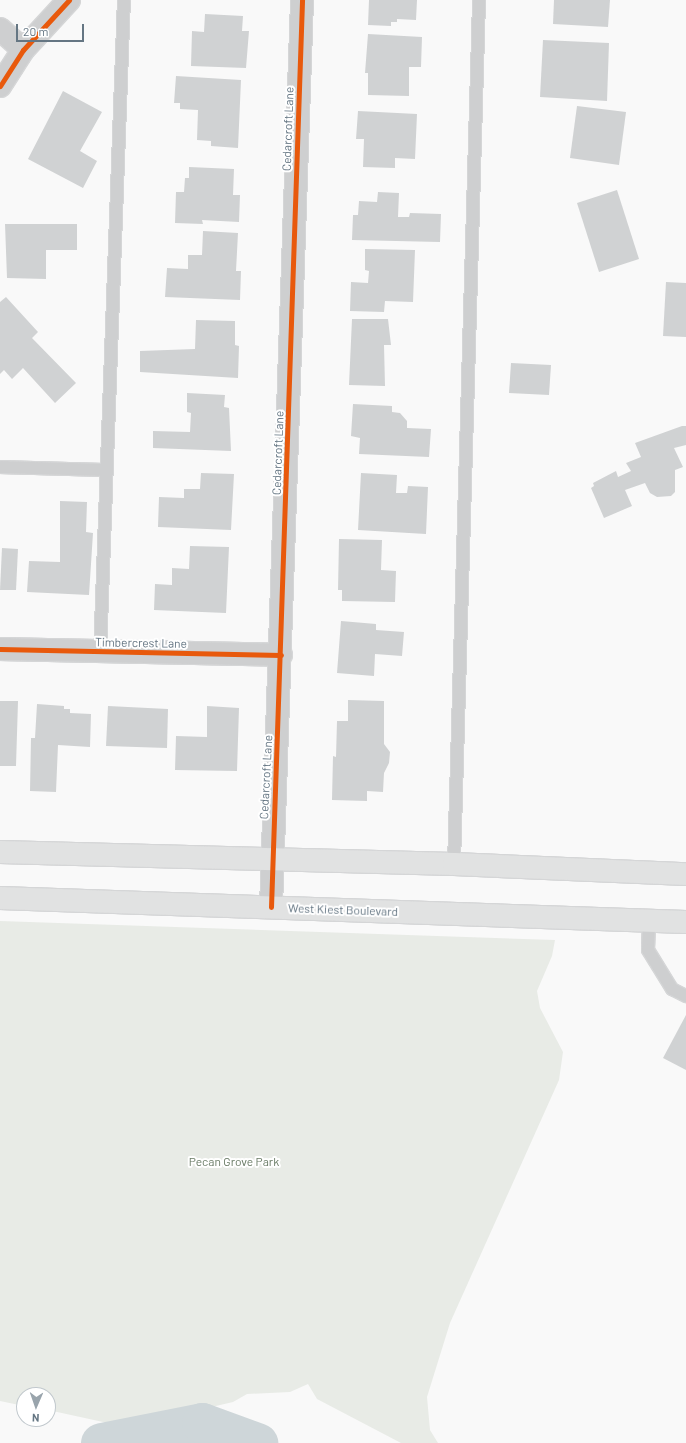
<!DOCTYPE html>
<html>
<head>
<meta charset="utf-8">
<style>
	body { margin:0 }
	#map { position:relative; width:686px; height:1443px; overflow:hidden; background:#f9f9f9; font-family:Barlow,sans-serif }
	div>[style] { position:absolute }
	.green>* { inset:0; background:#e8ebe6 }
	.river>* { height:41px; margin:-20.5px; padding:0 20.5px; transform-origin:20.5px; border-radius:20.5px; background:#ced6d9 }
	.building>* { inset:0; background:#d0d2d3 }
	.roads { filter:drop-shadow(1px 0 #d5d6d7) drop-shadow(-1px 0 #d5d6d7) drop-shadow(0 1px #d5d6d7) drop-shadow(0 -1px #d5d6d7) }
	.service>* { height:12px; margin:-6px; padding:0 6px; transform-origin:6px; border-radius:6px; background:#cecfd0 }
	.minor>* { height:22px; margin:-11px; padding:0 11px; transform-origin:11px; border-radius:11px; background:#cecfd0 }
	.secondary>* { height:22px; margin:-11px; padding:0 11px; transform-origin:11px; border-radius:11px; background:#e1e2e2 }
	.cycleway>* { height:5px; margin:-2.5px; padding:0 2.5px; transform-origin:2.5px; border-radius:2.5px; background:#e8590c }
	span { translate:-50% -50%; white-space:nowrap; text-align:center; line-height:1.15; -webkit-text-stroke:4px #fff; paint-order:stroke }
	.street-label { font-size:12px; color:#657683 }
	.park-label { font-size:12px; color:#687a64 }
	.north { position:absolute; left:16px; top:1387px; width:40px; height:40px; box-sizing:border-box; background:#fff; border:1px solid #c1c8cd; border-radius:50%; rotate:182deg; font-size:11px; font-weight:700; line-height:16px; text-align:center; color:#657683 }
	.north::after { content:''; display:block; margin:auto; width:14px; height:18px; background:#99a4ac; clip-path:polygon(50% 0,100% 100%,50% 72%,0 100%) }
	.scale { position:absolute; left:16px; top:24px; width:68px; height:18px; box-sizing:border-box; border:2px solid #657683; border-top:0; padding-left:5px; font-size:12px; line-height:14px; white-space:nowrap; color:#657683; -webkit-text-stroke:3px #fff; paint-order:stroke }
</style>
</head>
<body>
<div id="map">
	<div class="green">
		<div style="clip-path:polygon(0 921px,555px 940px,552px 956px,537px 991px,540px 1008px,563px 1052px,559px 1080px,450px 1323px,427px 1397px,430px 1430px,438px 1443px,401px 1443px,317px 1399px,308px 1384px,290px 1392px,247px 1394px,233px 1402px,126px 1427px,48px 1410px,48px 1395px,24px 1395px,24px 1406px,0 1401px)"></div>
	</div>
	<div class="river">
		<div style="left:101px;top:1443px;width:103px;rotate:-11.2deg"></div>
		<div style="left:202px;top:1423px;width:59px;rotate:20deg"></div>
	</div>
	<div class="building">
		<div style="clip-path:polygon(369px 0,417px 0,416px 20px,397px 19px,397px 22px,391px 22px,391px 26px,368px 25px)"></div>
		<div style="clip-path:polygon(554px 0,610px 0,608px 27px,553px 24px)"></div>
		<div style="clip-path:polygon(205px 14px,243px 16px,242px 31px,249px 31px,246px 68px,191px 66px,192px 31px,204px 32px)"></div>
		<div style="clip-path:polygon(368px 34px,422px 37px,421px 67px,409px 67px,409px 96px,368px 95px,368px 73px,365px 73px)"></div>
		<div style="clip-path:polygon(543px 40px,609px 43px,607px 101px,540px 97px)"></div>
		<div style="clip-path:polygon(176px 76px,241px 80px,238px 148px,211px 146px,211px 141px,197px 140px,198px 110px,180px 109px,180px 103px,174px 103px)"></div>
		<div style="clip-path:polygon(63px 91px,102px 112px,80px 151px,97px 161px,83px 188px,28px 159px)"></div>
		<div style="clip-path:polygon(577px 106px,626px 112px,619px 165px,570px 158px)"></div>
		<div style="clip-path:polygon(358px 111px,417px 114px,415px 159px,395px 158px,395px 168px,363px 167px,364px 139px,356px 139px)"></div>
		<div style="clip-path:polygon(189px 167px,234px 169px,233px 195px,240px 195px,239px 222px,202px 220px,203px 224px,175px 223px,176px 192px,184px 192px,185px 178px,189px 178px)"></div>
		<div style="clip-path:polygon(617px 190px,639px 259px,599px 272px,577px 203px)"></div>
		<div style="clip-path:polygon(378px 192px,399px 193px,398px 217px,409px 217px,410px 213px,441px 214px,440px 242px,352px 240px,353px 215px,358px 215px,359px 201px,377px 202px)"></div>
		<div style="clip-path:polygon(5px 224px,77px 224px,77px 250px,46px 250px,46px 279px,7px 278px)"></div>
		<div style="clip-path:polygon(203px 231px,238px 233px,236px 271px,241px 271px,240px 300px,165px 297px,167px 268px,188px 269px,188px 255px,202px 255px)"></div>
		<div style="clip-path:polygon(365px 249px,415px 250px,413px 302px,385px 301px,384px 312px,350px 311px,351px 282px,368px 283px,369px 271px,365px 270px)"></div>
		<div style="clip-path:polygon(666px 282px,686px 283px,686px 337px,663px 336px)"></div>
		<div style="clip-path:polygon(6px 297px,38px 332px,32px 338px,76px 383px,55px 403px,23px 368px,12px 379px,4px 370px,0 374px,0 302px)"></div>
		<div style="clip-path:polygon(352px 319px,388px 319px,391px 345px,384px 345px,385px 386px,349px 385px)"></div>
		<div style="clip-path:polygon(196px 320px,235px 321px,235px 345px,239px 346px,238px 378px,140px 372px,140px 351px,195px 349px)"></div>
		<div style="clip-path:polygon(511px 363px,551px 365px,549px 395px,509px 393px)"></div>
		<div style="clip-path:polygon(187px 393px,225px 395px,224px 407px,229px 408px,231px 451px,153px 448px,153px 431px,190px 432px,191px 413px,187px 412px)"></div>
		<div style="clip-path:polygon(353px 404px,392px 406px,392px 412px,400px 413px,407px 421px,407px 428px,431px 429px,429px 457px,359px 454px,360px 438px,351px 436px)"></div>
		<div style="clip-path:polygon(682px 426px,686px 426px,686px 445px,674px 448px,683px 467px,675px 470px,675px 492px,671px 496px,657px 497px,650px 493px,645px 483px,625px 490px,632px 506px,604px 518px,591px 488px,594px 486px,593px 483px,616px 471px,618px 477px,631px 471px,626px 463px,641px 457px,635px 443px)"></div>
		<div style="clip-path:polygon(201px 473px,234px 474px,231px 530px,158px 527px,159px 497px,184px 498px,184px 489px,200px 489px)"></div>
		<div style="clip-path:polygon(361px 473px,397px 475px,396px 493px,407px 493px,408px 486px,428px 487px,426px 534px,358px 530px)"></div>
		<div style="clip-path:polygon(60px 501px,87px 502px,86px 532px,93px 533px,89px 595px,27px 592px,29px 561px,60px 562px)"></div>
		<div style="clip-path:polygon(339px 539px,382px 540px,381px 570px,396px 571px,395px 602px,342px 601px,342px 590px,338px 590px)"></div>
		<div style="clip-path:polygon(190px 546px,229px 547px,226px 613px,154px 610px,155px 584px,172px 585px,172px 568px,189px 569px)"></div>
		<div style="clip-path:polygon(2px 548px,18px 549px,16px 590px,0 590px)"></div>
		<div style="clip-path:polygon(341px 621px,376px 624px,376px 630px,404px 632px,402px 656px,375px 654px,374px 676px,337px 673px)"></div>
		<div style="clip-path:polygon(348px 700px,384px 701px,384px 744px,390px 752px,389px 763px,384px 773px,383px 792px,367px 791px,367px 801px,332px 800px,333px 756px,336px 757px,337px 721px,348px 721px)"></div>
		<div style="clip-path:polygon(0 701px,18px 701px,16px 766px,0 766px)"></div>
		<div style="clip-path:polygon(37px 704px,64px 706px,64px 709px,70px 709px,70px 713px,91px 714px,90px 747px,58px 745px,56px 792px,30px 791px,31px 738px,35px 738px)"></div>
		<div style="clip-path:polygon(108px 706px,168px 709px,167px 748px,106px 746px)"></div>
		<div style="clip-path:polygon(207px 706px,239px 708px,237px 771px,175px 770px,176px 736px,207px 737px)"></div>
		<div style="clip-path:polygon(686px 1015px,686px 1070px,663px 1058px)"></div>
	</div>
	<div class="roads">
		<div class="service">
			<div style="left:0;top:467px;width:107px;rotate:1.6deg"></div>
			<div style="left:100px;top:653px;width:653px;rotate:-87.9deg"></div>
			<div style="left:454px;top:864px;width:864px;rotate:-88.34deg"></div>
			<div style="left:649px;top:921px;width:29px;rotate:92deg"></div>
			<div style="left:648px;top:950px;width:46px;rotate:58.4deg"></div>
			<div style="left:672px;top:989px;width:16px;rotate:27deg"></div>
		</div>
		<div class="minor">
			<div style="left:0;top:29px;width:31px;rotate:42deg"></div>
			<div style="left:0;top:86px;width:43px;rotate:-57.4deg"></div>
			<div style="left:23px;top:50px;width:68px;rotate:-47.4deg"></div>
			<div style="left:0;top:649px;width:281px;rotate:1.2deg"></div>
			<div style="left:271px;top:907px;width:908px;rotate:-88.04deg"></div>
		</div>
		<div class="secondary">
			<div style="left:0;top:852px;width:454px;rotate:1.5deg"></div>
			<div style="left:454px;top:864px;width:232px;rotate:2.5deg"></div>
			<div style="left:0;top:898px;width:686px;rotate:2deg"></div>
		</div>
	</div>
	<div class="cycleway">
		<div style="left:0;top:86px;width:43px;rotate:-57.4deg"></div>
		<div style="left:23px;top:50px;width:68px;rotate:-47.4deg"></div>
		<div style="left:0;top:649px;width:281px;rotate:1.2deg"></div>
		<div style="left:271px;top:907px;width:908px;rotate:-88.04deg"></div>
	</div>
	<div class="street-label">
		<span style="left:288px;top:129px;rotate:-88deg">Cedarcroft Lane</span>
		<span style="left:278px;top:453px;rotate:-88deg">Cedarcroft Lane</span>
		<span style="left:141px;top:643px;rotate:1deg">Timbercrest Lane</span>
		<span style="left:266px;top:777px;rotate:-87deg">Cedarcroft Lane</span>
		<span style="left:343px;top:910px;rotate:2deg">West Kiest Boulevard</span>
	</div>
	<div class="park-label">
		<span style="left:234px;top:1162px">Pecan Grove Park</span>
	</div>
	<div class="north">N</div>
	<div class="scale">20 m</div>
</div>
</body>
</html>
